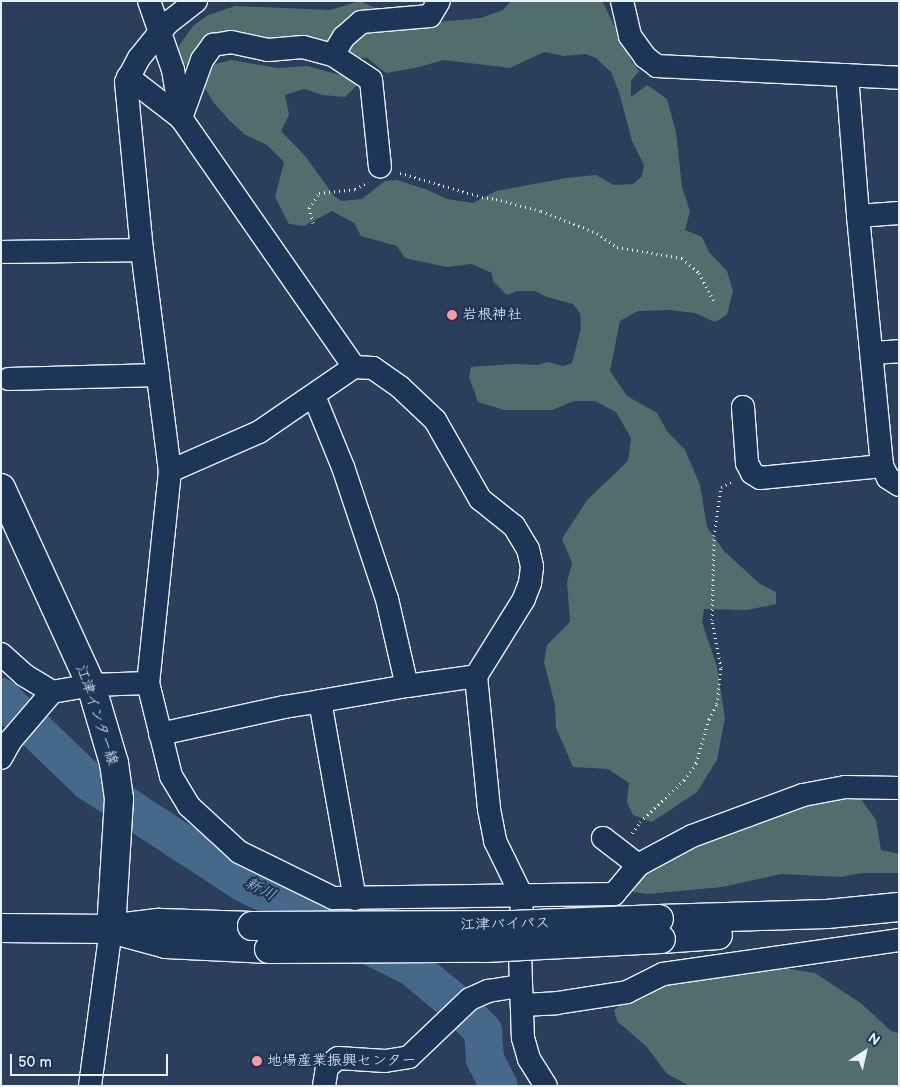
<!DOCTYPE html>
<html>
<head>
<meta charset="utf-8">
<style>
	body { margin:0 }
	#map { position:relative; width:900px; height:1087px; overflow:hidden; background:#2b3e5b; font-family:"Balsamiq Sans","Klee One",sans-serif }
	div>[style] { position:absolute }
	.green>* { inset:0; background:#516e6c }
	.river>* { height:38px; margin:-19px; padding:0 19px; transform-origin:19px; border-radius:19px; background:#44698b }
	.path>* { height:3px; margin-top:-1.5px; transform-origin:0; background:repeating-linear-gradient(90deg,#e8f1f8 0 1px,transparent 0 5px) }
	.roads { filter:drop-shadow(1px 0 #e8f1f8) drop-shadow(-1px 0 #e8f1f8) drop-shadow(0 1px #e8f1f8) drop-shadow(0 -1px #e8f1f8) }
	.minor>* { height:22px; margin:-11px; padding:0 11px; transform-origin:11px; border-radius:11px; background:#1d3557 }
	.major>* { height:28px; margin:-14px; padding:0 14px; transform-origin:14px; border-radius:14px; background:#1d3557 }
	.highway>* { height:28px; margin:-14px; padding:0 14px; transform-origin:14px; border-radius:14px; background:#1d3557 }
	.bridges { filter:drop-shadow(1px 0 #e8f1f8) drop-shadow(-1px 0 #e8f1f8) drop-shadow(0 1px #e8f1f8) drop-shadow(0 -1px #e8f1f8) }
	.highway-bridge>* { height:28px; margin:-14px; padding:0 14px; transform-origin:14px; border-radius:14px; background:#1d3557 }
	.dots>* { width:14px; height:14px; translate:-50% -50%; box-sizing:border-box; border:2px solid #1d3557; border-radius:50% }
	span { translate:-50% -50%; white-space:nowrap; text-align:center; line-height:1.15; -webkit-text-stroke:4.5px #1d3557; paint-order:stroke }
	.poi-label { font-size:15px; color:#e8f1f8 }
	.left { translate:0 -50%; text-align:left }
	.street-label { font-size:15px; color:#e8f1f8 }
	.water-label { font-size:16px; color:#afc1d2; font-style:italic }
	.frame { position:absolute; inset:0; border:2px solid #e8f1f8; pointer-events:none }
	.north { position:absolute; left:840px; top:1027px; width:50px; height:50px; -webkit-text-stroke:4px #1d3557; paint-order:stroke; rotate:35deg; font-size:14px; font-weight:700; line-height:20px; text-align:center; color:#e8f1f8 }
	.north::after { content:''; display:block; margin:auto; width:18px; height:22px; background:#e8f1f8; clip-path:polygon(50% 0,100% 100%,50% 72%,0 100%) }
	.scale { position:absolute; left:10px; top:1054px; width:158px; height:22px; box-sizing:border-box; border:2px solid #e8f1f8; border-top:0; padding-left:6px; font-size:15px; line-height:18px; white-space:nowrap; color:#e8f1f8; -webkit-text-stroke:4px #1d3557; paint-order:stroke }
</style>
</head>
<body>
<div id="map">
	<div class="green">
		<div style="clip-path:polygon(360px 1px,384px 12px,428px 23px,481px 18px,503px 10px,511px 1px,602px 1px,631px 60px,639px 71px,631px 81px,631px 97px,647px 85px,667px 99px,676px 132px,682px 187px,690px 211px,685px 230px,702px 237px,709px 252px,727px 271px,733px 291px,727px 315px,715px 322px,695px 313px,669px 310px,638px 311px,620px 321px,610px 371px,627px 396px,657px 413px,667px 431px,685px 450px,700px 485px,707px 527px,724px 551px,760px 584px,776px 592px,776px 604px,747px 610px,704px 609px,702px 622px,717px 667px,725px 718px,717px 760px,697px 792px,652px 822px,633px 815px,627px 802px,629px 783px,608px 769px,573px 767px,556px 728px,555px 705px,544px 662px,547px 645px,570px 622px,567px 582px,572px 563px,562px 539px,587px 500px,628px 461px,631px 438px,616px 412px,595px 401px,574px 401px,552px 410px,504px 410px,478px 402px,469px 377px,471px 367px,513px 364px,538px 365px,547px 362px,563px 366px,572px 363px,581px 328px,580px 313px,573px 304px,547px 297px,535px 291px,517px 291px,507px 295px,493px 281px,492px 273px,472px 264px,446px 267px,405px 258px,397px 246px,361px 236px,354px 223px,332px 211px,304px 226px,289px 224px,275px 197px,284px 162px,267px 145px,244px 134px,229px 120px,213px 102px,205px 88px,208px 75px,215px 64px,231px 60px,278px 68px,307px 66px,344px 76px,357px 85px,345px 97px,322px 95px,304px 89px,285px 95px,289px 115px,281px 131px,306px 157px,334px 196px,342px 201px,362px 199px,385px 181px,397px 180px,428px 190px,447px 199px,473px 203px,496px 191px,566px 178px,596px 175px,614px 185px,633px 184px,642px 176px,644px 165px,632px 141px,619px 92px,611px 72px,596px 58px,586px 54px,564px 56px,544px 52px,510px 68px,444px 60px,415px 68px,386px 73px,367px 58px,199px 49px,188px 65px,178px 63px,179px 46px,193px 26px,208px 15px,235px 6px,330px 10px)"></div>
		<div style="clip-path:polygon(812px 798px,860px 798px,876px 820px,881px 850px,899px 854px,899px 873px,861px 873px,841px 877px,781px 874px,722px 887px,648px 894px,634px 892px,631px 889px,639px 879px,661px 858px,696px 848px,752px 821px)"></div>
		<div style="clip-path:polygon(777px 967px,815px 973px,862px 1004px,891px 1031px,899px 1033px,899px 1086px,690px 1086px,667px 1074px,647px 1047px,617px 1021px,614px 1010px,627px 1000px,671px 981px)"></div>
	</div>
	<div class="river">
		<div style="left:1px;top:697px;width:121px;rotate:44deg"></div>
		<div style="left:88px;top:781px;width:186px;rotate:33.2deg"></div>
		<div style="left:244px;top:883px;width:188px;rotate:26.6deg"></div>
		<div style="left:412px;top:967px;width:56px;rotate:39.9deg"></div>
		<div style="left:455px;top:1003px;width:40px;rotate:45deg"></div>
		<div style="left:483px;top:1031px;width:28px;rotate:86deg"></div>
		<div style="left:485px;top:1059px;width:30px;rotate:63deg"></div>
	</div>
	<div class="path">
		<div style="left:400px;top:173px;width:85px;rotate:16.3deg"></div>
		<div style="left:482px;top:197px;width:14px;rotate:8deg"></div>
		<div style="left:496px;top:199px;width:47px;rotate:14.9deg"></div>
		<div style="left:541px;top:211px;width:60px;rotate:21.4deg"></div>
		<div style="left:597px;top:233px;width:24px;rotate:35deg"></div>
		<div style="left:617px;top:247px;width:66px;rotate:9.6deg"></div>
		<div style="left:682px;top:258px;width:23px;rotate:41deg"></div>
		<div style="left:699px;top:273px;width:32px;rotate:62deg"></div>
		<div style="left:313px;top:223px;width:16px;rotate:-105deg"></div>
		<div style="left:309px;top:208px;width:18px;rotate:-56deg"></div>
		<div style="left:319px;top:193px;width:36px;rotate:-6deg"></div>
		<div style="left:355px;top:189px;width:15px;rotate:-28deg"></div>
		<div style="left:632px;top:833px;width:14px;rotate:-54deg"></div>
		<div style="left:640px;top:822px;width:61px;rotate:-43.7deg"></div>
		<div style="left:684px;top:780px;width:21px;rotate:-55deg"></div>
		<div style="left:696px;top:763px;width:46px;rotate:-73.5deg"></div>
		<div style="left:709px;top:719px;width:17px;rotate:-62deg"></div>
		<div style="left:717px;top:704px;width:36px;rotate:-84deg"></div>
		<div style="left:721px;top:668px;width:49px;rotate:-100.6deg"></div>
		<div style="left:712px;top:620px;width:84px;rotate:-88.6deg"></div>
		<div style="left:714px;top:536px;width:49px;rotate:-81.9deg"></div>
		<div style="left:721px;top:487px;width:14px;rotate:-25deg"></div>
	</div>
	<div class="roads">
		<div class="minor">
			<div style="left:149px;top:1px;width:73px;rotate:70.8deg"></div>
			<div style="left:173px;top:70px;width:49px;rotate:80.5deg"></div>
			<div style="left:181px;top:118px;width:303px;rotate:55.2deg"></div>
			<div style="left:354px;top:367px;width:115px;rotate:145.6deg"></div>
			<div style="left:259px;top:432px;width:97px;rotate:156.3deg"></div>
			<div style="left:196px;top:1px;width:33px;rotate:142deg"></div>
			<div style="left:170px;top:21px;width:13px;rotate:132deg"></div>
			<div style="left:161px;top:31px;width:35px;rotate:129deg"></div>
			<div style="left:139px;top:58px;width:27px;rotate:118deg"></div>
			<div style="left:126px;top:82px;width:169px;rotate:84.6deg"></div>
			<div style="left:142px;top:250px;width:223px;rotate:82.8deg"></div>
			<div style="left:170px;top:471px;width:213px;rotate:95.9deg"></div>
			<div style="left:148px;top:683px;width:96px;rotate:76.1deg"></div>
			<div style="left:171px;top:776px;width:35px;rotate:59deg"></div>
			<div style="left:189px;top:806px;width:68px;rotate:42.6deg"></div>
			<div style="left:239px;top:852px;width:105px;rotate:26.1deg"></div>
			<div style="left:333px;top:898px;width:281px;rotate:-0.8deg"></div>
			<div style="left:614px;top:894px;width:38px;rotate:-50deg"></div>
			<div style="left:638px;top:865px;width:61px;rotate:-28.2deg"></div>
			<div style="left:692px;top:836px;width:118px;rotate:-20.3deg"></div>
			<div style="left:803px;top:795px;width:43px;rotate:-10.8deg"></div>
			<div style="left:845px;top:787px;width:54px;rotate:1.1deg"></div>
			<div style="left:622px;top:1px;width:36px;rotate:77deg"></div>
			<div style="left:630px;top:36px;width:26px;rotate:54deg"></div>
			<div style="left:645px;top:57px;width:15px;rotate:37deg"></div>
			<div style="left:657px;top:66px;width:242px;rotate:2.8deg"></div>
			<div style="left:333px;top:55px;width:21px;rotate:-59deg"></div>
			<div style="left:344px;top:37px;width:23px;rotate:-41deg"></div>
			<div style="left:361px;top:22px;width:69px;rotate:-5deg"></div>
			<div style="left:430px;top:16px;width:17px;rotate:-59deg"></div>
			<div style="left:847px;top:75px;width:141px;rotate:85.5deg"></div>
			<div style="left:858px;top:216px;width:251px;rotate:84.5deg"></div>
			<div style="left:882px;top:466px;width:13px;rotate:63deg"></div>
			<div style="left:888px;top:478px;width:13px;rotate:32deg"></div>
			<div style="left:128px;top:77px;width:67px;rotate:37.7deg"></div>
			<div style="left:181px;top:118px;width:62px;rotate:-70.1deg"></div>
			<div style="left:202px;top:60px;width:19px;rotate:-54deg"></div>
			<div style="left:213px;top:45px;width:18px;rotate:-9deg"></div>
			<div style="left:231px;top:42px;width:38px;rotate:12deg"></div>
			<div style="left:268px;top:50px;width:35px;rotate:-5deg"></div>
			<div style="left:303px;top:47px;width:31px;rotate:15deg"></div>
			<div style="left:333px;top:55px;width:45px;rotate:33.3deg"></div>
			<div style="left:371px;top:80px;width:87px;rotate:84.1deg"></div>
			<div style="left:858px;top:216px;width:41px;rotate:-4.2deg"></div>
			<div style="left:1px;top:252px;width:141px;rotate:-0.8deg"></div>
			<div style="left:873px;top:353px;width:26px;rotate:-4deg"></div>
			<div style="left:354px;top:367px;width:19px;rotate:3deg"></div>
			<div style="left:373px;top:368px;width:33px;rotate:35deg"></div>
			<div style="left:400px;top:387px;width:48px;rotate:43.3deg"></div>
			<div style="left:435px;top:420px;width:91px;rotate:60.3deg"></div>
			<div style="left:480px;top:499px;width:43px;rotate:38.5deg"></div>
			<div style="left:514px;top:526px;width:27px;rotate:59deg"></div>
			<div style="left:528px;top:549px;width:18px;rotate:77deg"></div>
			<div style="left:532px;top:567px;width:16px;rotate:97deg"></div>
			<div style="left:530px;top:583px;width:17px;rotate:111deg"></div>
			<div style="left:524px;top:599px;width:91px;rotate:121.9deg"></div>
			<div style="left:9px;top:379px;width:149px;rotate:-1.5deg"></div>
			<div style="left:314px;top:396px;width:77px;rotate:67.8deg"></div>
			<div style="left:343px;top:467px;width:139px;rotate:71.6deg"></div>
			<div style="left:387px;top:599px;width:89px;rotate:77.1deg"></div>
			<div style="left:407px;top:686px;width:88px;rotate:170.2deg"></div>
			<div style="left:320px;top:701px;width:201px;rotate:80deg"></div>
			<div style="left:743px;top:407px;width:56px;rotate:85.9deg"></div>
			<div style="left:747px;top:463px;width:11px;rotate:63deg"></div>
			<div style="left:752px;top:473px;width:9px;rotate:32deg"></div>
			<div style="left:760px;top:478px;width:123px;rotate:-5.6deg"></div>
			<div style="left:1px;top:654px;width:31px;rotate:42deg"></div>
			<div style="left:24px;top:675px;width:33px;rotate:31deg"></div>
			<div style="left:52px;top:692px;width:40px;rotate:-10deg"></div>
			<div style="left:91px;top:685px;width:57px;rotate:-2deg"></div>
			<div style="left:407px;top:686px;width:70px;rotate:-8.2deg"></div>
			<div style="left:476px;top:676px;width:134px;rotate:84.4deg"></div>
			<div style="left:489px;top:809px;width:33px;rotate:79deg"></div>
			<div style="left:495px;top:841px;width:61px;rotate:63.9deg"></div>
			<div style="left:522px;top:896px;width:58px;rotate:92deg"></div>
			<div style="left:520px;top:954px;width:84px;rotate:88deg"></div>
			<div style="left:523px;top:1038px;width:22px;rotate:74deg"></div>
			<div style="left:529px;top:1059px;width:32px;rotate:58deg"></div>
			<div style="left:160px;top:734px;width:127px;rotate:-12.3deg"></div>
			<div style="left:284px;top:707px;width:36px;rotate:-9deg"></div>
			<div style="left:1px;top:758px;width:21px;rotate:-61deg"></div>
			<div style="left:11px;top:740px;width:63px;rotate:-49.5deg"></div>
			<div style="left:603px;top:838px;width:44px;rotate:37.6deg"></div>
			<div style="left:522px;top:1005px;width:35px;rotate:-3deg"></div>
			<div style="left:557px;top:1003px;width:71px;rotate:-8.9deg"></div>
			<div style="left:627px;top:992px;width:40px;rotate:-26.6deg"></div>
			<div style="left:663px;top:974px;width:238px;rotate:-8.2deg"></div>
			<div style="left:90px;top:1086px;width:158px;rotate:-82.4deg"></div>
			<div style="left:324px;top:1086px;width:19px;rotate:-81deg"></div>
			<div style="left:327px;top:1067px;width:14px;rotate:-39deg"></div>
			<div style="left:338px;top:1058px;width:47px;rotate:3.7deg"></div>
			<div style="left:385px;top:1061px;width:24px;rotate:-9deg"></div>
			<div style="left:409px;top:1057px;width:84px;rotate:-43.6deg"></div>
			<div style="left:470px;top:999px;width:20px;rotate:-24deg"></div>
			<div style="left:488px;top:991px;width:32px;rotate:-9deg"></div>
		</div>
		<div class="major">
			<div style="left:1px;top:488px;width:217px;rotate:65.4deg"></div>
			<div style="left:91px;top:685px;width:81px;rotate:73.6deg"></div>
			<div style="left:114px;top:763px;width:36px;rotate:82deg"></div>
			<div style="left:119px;top:799px;width:130px;rotate:93.5deg"></div>
		</div>
		<div class="highway">
			<div style="left:659px;top:919px;width:168px;rotate:-1.7deg"></div>
			<div style="left:827px;top:914px;width:72px;rotate:-5.6deg"></div>
			<div style="left:125px;top:927px;width:35px;rotate:-7deg"></div>
			<div style="left:160px;top:923px;width:92px;rotate:1.9deg"></div>
			<div style="left:1px;top:928px;width:110px;rotate:0.5deg"></div>
			<div style="left:111px;top:929px;width:57px;rotate:15.3deg"></div>
			<div style="left:166px;top:944px;width:103px;rotate:2.8deg"></div>
			<div style="left:661px;top:939px;width:57px;rotate:-4deg"></div>
		</div>
	</div>
	<div class="bridges">
		<div class="highway-bridge">
			<div style="left:252px;top:926px;width:261px;rotate:-0.2deg"></div>
			<div style="left:513px;top:925px;width:146px;rotate:-2.4deg"></div>
			<div style="left:269px;top:949px;width:216px;rotate:-0.3deg"></div>
			<div style="left:485px;top:948px;width:176px;rotate:-2.9deg"></div>
		</div>
	</div>
	<div class="dots">
		<div style="left:452px;top:315px;background:#ff9aa2"></div>
		<div style="left:257px;top:1061px;background:#ff9aa2"></div>
	</div>
	<div class="poi-label">
		<span class="left" style="left:462px;top:315px">岩根神社</span>
		<span class="left" style="left:267px;top:1061px">地場産業振興センター</span>
	</div>
	<div class="street-label">
		<span style="left:97px;top:715px;rotate:72deg">江津インター線</span>
		<span style="left:505px;top:924px;rotate:-1deg">江津バイパス</span>
	</div>
	<div class="water-label">
		<span style="left:260px;top:890px;rotate:28deg">新川</span>
	</div>
	<div class="frame"></div>
	<div class="north">N</div>
	<div class="scale">50 m</div>
</div>
</body>
</html>
